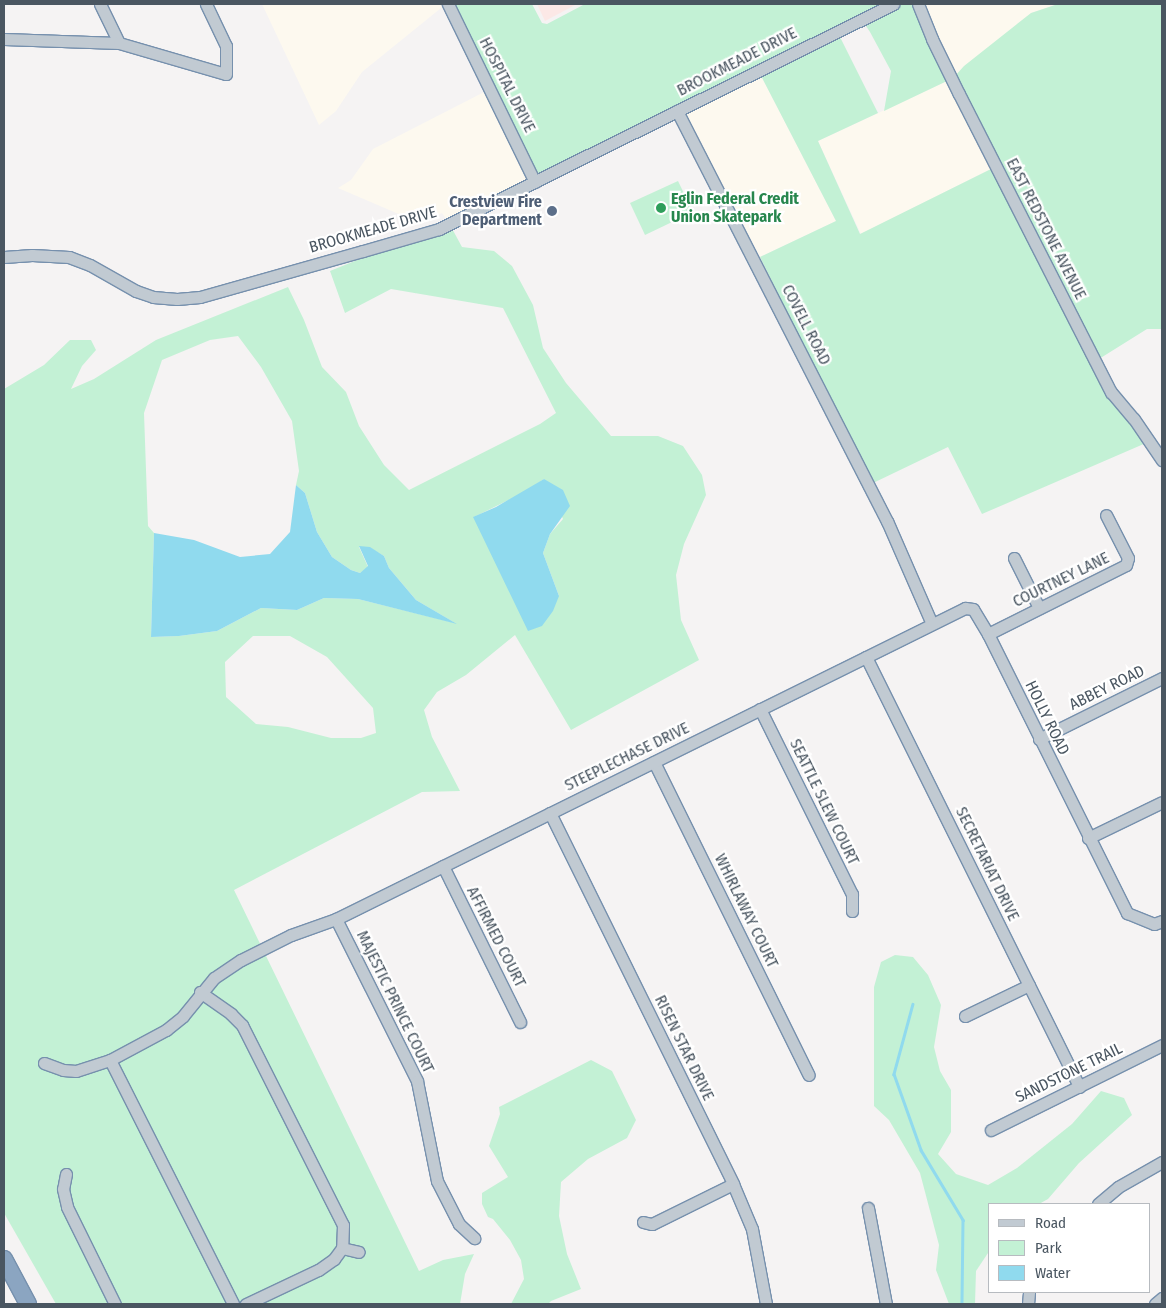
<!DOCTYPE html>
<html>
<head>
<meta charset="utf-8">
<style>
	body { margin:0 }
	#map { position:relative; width:1166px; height:1308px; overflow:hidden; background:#f5f3f3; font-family:"Fira Sans Condensed",sans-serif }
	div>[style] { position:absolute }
	.commercial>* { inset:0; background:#fdf9ef }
	.medical>* { inset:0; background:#fce8e6 }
	.green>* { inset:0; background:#c3f1d5 }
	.water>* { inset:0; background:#90daee }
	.stream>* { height:2.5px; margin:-1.25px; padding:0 1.25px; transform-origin:1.25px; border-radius:1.25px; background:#90daee }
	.roads { filter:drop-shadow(1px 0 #7690ad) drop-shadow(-1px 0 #7690ad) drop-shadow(0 1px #7690ad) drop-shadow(0 -1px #7690ad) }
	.minor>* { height:11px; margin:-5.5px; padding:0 5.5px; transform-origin:5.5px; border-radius:5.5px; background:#c1cad2 }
	.highway>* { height:16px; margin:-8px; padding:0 8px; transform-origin:8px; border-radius:8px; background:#8ba5c1 }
	.dots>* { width:14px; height:14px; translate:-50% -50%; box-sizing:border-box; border:2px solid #fff; border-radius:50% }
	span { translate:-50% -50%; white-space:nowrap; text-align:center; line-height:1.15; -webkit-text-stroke:4.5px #fff; paint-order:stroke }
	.street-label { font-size:16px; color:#4a5661 }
	.leisure-label { font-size:16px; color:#27864d; font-weight:700 }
	.left { translate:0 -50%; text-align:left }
	.service-label { font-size:16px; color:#4e5e75; font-weight:700 }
	.right { translate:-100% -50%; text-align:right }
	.frame { position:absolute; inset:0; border:5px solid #4a5661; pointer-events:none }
	.legend { position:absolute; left:988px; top:1203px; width:162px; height:90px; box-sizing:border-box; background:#fff; border:1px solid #b7bbc0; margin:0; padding:6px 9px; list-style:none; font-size:15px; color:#4a5661 }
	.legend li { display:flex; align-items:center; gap:10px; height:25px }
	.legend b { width:25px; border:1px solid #b7bbc0 }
</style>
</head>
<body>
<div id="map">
	<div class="commercial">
		<div style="clip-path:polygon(262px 4px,446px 4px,362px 72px,336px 111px,319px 125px)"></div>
		<div style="clip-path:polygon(923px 4px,1058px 4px,1031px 13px,955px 76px)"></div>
		<div style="clip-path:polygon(757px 68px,836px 221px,760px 257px,680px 106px)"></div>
		<div style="clip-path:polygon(947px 81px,991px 169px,861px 234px,818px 141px)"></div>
		<div style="clip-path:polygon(492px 88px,536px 175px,449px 223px,442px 213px,438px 215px,401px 215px,338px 188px,351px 180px,373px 149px)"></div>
	</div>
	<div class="medical">
		<div style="clip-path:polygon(537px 4px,577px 4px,545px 21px)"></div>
	</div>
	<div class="green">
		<div style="clip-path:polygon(450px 4px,532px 4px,542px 23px,547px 24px,585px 4px,913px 4px,947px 81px,884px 111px,891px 71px,870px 32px,860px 17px,836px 29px,878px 113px,818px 141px,860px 234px,991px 169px,1130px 422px,1146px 443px,982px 514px,948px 447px,871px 484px,760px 257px,836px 221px,757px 68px,536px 175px)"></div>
		<div style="clip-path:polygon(1058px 4px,1162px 4px,1162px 329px,1147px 329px,1099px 359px,955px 76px,964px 66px,1031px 13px)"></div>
		<div style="clip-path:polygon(678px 181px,693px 212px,645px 235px,630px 203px)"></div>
		<div style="clip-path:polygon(evenodd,449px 223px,462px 247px,494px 251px,512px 266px,533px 305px,543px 348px,566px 383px,611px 436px,658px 436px,683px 446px,702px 475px,706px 495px,684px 544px,676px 575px,681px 620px,699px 660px,571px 730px,515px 635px,466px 675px,437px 692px,424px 710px,432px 737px,460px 791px,422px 792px,234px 890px,419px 1271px,443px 1260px,474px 1254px,465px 1274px,460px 1304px,56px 1304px,4px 1213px,4px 389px,44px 365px,70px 340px,91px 340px,96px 350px,82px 366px,71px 389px,94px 379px,156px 340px,288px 287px,304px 320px,322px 367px,346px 392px,359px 426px,384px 465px,409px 490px,540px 424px,556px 413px,503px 308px,391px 289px,345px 313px,330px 271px,449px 223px,238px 336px,261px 367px,292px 421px,299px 471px,296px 485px,305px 493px,317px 532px,332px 557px,351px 570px,360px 573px,368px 567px,359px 547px,370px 548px,384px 556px,389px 568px,416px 600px,455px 623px,358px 599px,324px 598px,297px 610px,261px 608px,217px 631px,179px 636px,151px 637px,154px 533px,148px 526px,144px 413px,162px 360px,210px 340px,238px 336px,449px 223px,544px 479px,563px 519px,550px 534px,543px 553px,559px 596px,474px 517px,525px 492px,544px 479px,449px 223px,253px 636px,290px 636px,327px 657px,373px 708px,376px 733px,361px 738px,331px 738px,288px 727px,256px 724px,226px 697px,225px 662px,253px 636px)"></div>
		<div style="clip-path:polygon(895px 955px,913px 957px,928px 975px,941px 1005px,934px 1047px,940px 1071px,951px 1090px,951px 1132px,938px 1154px,956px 1174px,988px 1185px,1017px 1168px,1072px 1124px,1101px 1091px,1124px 1098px,1132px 1115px,1079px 1163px,1048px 1199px,1039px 1204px,990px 1204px,990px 1250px,976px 1271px,975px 1304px,949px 1304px,936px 1270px,939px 1245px,920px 1173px,889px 1120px,874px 1106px,874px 987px,881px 962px)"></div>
		<div style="clip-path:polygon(591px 1060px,612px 1071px,636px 1120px,627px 1138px,588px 1159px,561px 1182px,559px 1216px,567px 1254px,581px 1289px,551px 1301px,548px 1304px,511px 1304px,524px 1279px,521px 1260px,510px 1240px,493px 1219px,488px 1217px,482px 1204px,482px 1193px,508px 1177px,489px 1146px,500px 1114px,499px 1107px)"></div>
	</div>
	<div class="water">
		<div style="clip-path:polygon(544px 479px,563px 490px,570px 506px,550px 534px,543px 553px,559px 596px,553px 611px,542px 626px,528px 631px,473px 517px,496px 507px)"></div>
		<div style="clip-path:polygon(296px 485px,305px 493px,317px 532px,332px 557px,351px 570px,360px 573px,368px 566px,359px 546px,370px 547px,384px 556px,389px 568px,416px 600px,457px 624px,358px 599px,324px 598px,297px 610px,261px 608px,217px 631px,179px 636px,151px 637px,154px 533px,194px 540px,240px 557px,270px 554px,290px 532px)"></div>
	</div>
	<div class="stream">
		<div style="left:913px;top:1004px;width:73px;rotate:105.2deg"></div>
		<div style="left:894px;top:1074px;width:81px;rotate:70.4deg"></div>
		<div style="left:921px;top:1150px;width:82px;rotate:59deg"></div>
		<div style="left:963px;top:1220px;width:84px;rotate:90.7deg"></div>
	</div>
	<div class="roads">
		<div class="minor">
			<div style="left:100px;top:4px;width:43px;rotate:64deg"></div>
			<div style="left:448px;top:4px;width:198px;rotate:64deg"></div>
			<div style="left:918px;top:4px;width:38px;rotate:68deg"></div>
			<div style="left:932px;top:39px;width:61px;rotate:63.9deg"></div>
			<div style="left:959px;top:94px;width:335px;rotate:63deg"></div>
			<div style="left:1111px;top:392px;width:35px;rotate:50deg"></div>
			<div style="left:1134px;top:419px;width:50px;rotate:55.7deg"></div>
			<div style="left:4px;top:39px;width:115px;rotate:2deg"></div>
			<div style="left:119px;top:43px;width:111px;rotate:16.2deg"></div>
			<div style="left:226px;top:74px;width:28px;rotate:-90deg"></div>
			<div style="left:226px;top:46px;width:47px;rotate:-115.5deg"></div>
			<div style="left:677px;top:111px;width:461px;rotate:62.9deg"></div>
			<div style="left:887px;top:521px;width:112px;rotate:66.4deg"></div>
			<div style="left:4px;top:257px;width:28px;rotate:-4deg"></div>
			<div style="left:32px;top:255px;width:37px;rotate:3deg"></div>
			<div style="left:69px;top:257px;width:22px;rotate:21deg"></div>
			<div style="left:90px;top:265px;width:53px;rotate:29.5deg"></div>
			<div style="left:136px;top:291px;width:18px;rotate:19deg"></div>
			<div style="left:153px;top:297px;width:24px;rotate:5deg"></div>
			<div style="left:177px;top:299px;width:23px;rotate:-5deg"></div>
			<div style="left:200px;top:297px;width:169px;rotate:-15.8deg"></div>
			<div style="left:363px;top:251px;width:79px;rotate:-16.1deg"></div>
			<div style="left:439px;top:229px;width:507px;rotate:-26.36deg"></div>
			<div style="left:1014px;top:558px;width:56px;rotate:63.4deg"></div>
			<div style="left:988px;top:634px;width:154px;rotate:-26.6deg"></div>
			<div style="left:1126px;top:565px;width:7px;rotate:-74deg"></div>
			<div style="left:1128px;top:558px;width:48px;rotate:-117.1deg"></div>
			<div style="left:866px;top:657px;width:480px;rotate:63.6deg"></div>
			<div style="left:760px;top:709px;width:207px;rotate:63.6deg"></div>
			<div style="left:852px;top:894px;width:17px;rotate:90deg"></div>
			<div style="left:1039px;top:739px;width:137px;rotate:-26.4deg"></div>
			<div style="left:654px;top:762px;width:349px;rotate:63.7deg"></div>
			<div style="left:550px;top:813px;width:414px;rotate:63.7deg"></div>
			<div style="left:733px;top:1184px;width:49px;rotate:67.1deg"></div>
			<div style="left:752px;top:1229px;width:76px;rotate:79.4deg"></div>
			<div style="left:1088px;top:838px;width:82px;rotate:-25.9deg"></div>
			<div style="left:443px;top:866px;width:174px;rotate:63.7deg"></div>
			<div style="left:336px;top:919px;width:181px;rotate:63.4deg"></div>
			<div style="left:417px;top:1081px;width:102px;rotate:78.7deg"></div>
			<div style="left:437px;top:1181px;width:48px;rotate:62.9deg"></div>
			<div style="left:459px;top:1224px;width:21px;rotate:43deg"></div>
			<div style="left:200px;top:992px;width:38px;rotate:35deg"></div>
			<div style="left:231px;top:1014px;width:16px;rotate:45deg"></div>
			<div style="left:242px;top:1025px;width:224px;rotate:63.2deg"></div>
			<div style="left:343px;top:1225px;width:23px;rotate:92deg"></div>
			<div style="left:342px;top:1248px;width:14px;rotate:126deg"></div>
			<div style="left:334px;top:1259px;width:19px;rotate:145deg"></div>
			<div style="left:318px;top:1270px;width:80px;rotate:154.7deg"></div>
			<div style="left:965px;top:1016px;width:71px;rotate:-25.8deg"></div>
			<div style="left:110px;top:1060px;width:273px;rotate:63.2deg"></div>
			<div style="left:44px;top:1063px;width:20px;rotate:20deg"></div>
			<div style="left:63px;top:1070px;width:13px;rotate:4deg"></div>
			<div style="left:76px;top:1071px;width:36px;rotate:-18deg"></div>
			<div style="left:110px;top:1060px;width:64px;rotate:-28.2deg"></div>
			<div style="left:166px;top:1030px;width:22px;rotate:-39deg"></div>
			<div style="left:183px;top:1016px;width:49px;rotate:-50.8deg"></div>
			<div style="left:214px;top:978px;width:32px;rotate:-34deg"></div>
			<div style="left:241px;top:960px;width:56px;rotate:-26.6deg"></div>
			<div style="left:291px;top:935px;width:48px;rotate:-19.6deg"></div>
			<div style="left:336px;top:919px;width:702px;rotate:-26.31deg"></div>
			<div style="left:965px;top:608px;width:8px;rotate:7deg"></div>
			<div style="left:973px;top:609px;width:29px;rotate:59deg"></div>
			<div style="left:988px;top:634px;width:312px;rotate:63.5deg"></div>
			<div style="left:1127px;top:913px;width:29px;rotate:22deg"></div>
			<div style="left:1154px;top:924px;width:9px;rotate:-21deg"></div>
			<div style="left:991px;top:1130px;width:191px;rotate:-26.4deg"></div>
			<div style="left:66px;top:1174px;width:15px;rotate:101deg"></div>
			<div style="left:63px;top:1189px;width:18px;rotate:77deg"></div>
			<div style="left:67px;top:1207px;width:108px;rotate:63.7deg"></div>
			<div style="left:1098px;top:1204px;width:26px;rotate:-40deg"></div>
			<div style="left:1118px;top:1187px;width:51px;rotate:-29.6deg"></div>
			<div style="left:868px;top:1208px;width:98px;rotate:79.4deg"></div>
			<div style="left:643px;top:1222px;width:9px;rotate:13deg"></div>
			<div style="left:652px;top:1224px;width:90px;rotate:-26.3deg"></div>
			<div style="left:342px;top:1248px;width:17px;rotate:13deg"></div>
			<div style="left:1028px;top:1304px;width:12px;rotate:-85deg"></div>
			<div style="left:1155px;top:1304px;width:9px;rotate:-41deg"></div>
		</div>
		<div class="highway">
			<div style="left:4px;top:1259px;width:51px;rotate:61.9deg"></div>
		</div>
	</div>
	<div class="dots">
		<div style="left:661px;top:208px;background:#2e9e5b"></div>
		<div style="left:552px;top:211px;background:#5c6f8a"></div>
	</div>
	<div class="street-label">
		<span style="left:737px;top:62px;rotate:-27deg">BROOKMEADE DRIVE</span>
		<span style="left:507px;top:85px;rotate:63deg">HOSPITAL DRIVE</span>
		<span style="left:1046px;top:229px;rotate:63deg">EAST REDSTONE AVENUE</span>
		<span style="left:373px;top:230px;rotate:-16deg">BROOKMEADE DRIVE</span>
		<span style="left:806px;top:325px;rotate:63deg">COVELL ROAD</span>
		<span style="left:1061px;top:580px;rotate:-26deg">COURTNEY LANE</span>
		<span style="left:1107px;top:688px;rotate:-26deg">ABBEY ROAD</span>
		<span style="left:1047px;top:718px;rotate:64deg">HOLLY ROAD</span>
		<span style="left:627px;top:757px;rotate:-26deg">STEEPLECHASE DRIVE</span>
		<span style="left:824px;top:802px;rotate:64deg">SEATTLE SLEW COURT</span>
		<span style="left:987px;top:864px;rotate:64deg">SECRETARIAT DRIVE</span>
		<span style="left:746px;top:911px;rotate:64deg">WHIRLAWAY COURT</span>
		<span style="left:496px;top:937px;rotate:63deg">AFFIRMED COURT</span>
		<span style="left:395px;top:1002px;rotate:64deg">MAJESTIC PRINCE COURT</span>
		<span style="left:684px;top:1048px;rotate:64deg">RISEN STAR DRIVE</span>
		<span style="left:1069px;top:1073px;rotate:-26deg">SANDSTONE TRAIL</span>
	</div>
	<div class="leisure-label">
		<span class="left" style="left:671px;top:208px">Eglin Federal Credit<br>Union Skatepark</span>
	</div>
	<div class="service-label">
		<span class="right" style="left:542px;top:211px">Crestview Fire<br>Department</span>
	</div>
	<div class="frame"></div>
	<ul class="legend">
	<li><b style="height:6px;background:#c1cad2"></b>Road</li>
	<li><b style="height:14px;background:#c3f1d5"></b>Park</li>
	<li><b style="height:14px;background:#90daee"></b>Water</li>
	</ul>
</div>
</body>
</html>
